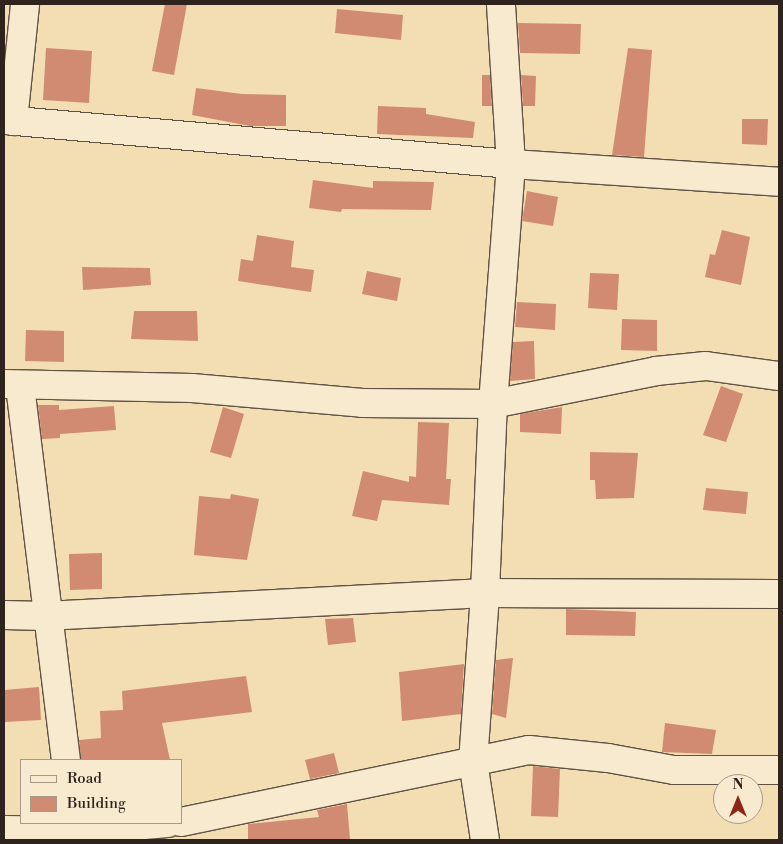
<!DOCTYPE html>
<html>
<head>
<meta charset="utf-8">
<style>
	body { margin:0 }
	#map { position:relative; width:783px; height:844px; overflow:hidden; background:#f3deb3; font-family:"Libre Bodoni",serif }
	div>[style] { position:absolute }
	.building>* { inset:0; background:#d18b72 }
	.roads { filter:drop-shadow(1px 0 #605243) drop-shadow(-1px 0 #605243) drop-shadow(0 1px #605243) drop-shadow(0 -1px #605243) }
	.minor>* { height:28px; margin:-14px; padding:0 14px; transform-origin:14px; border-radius:14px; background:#f7eace }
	span { translate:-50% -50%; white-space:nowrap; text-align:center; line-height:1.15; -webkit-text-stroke:4.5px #f7eace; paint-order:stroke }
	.frame { position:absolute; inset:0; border:5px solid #2f231e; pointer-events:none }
	.legend { position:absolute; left:20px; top:759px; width:162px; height:65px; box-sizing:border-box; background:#f7eace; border:1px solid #a79a88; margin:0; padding:6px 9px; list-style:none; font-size:15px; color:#2f231e }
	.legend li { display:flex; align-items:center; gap:10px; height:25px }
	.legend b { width:25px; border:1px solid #a79a88 }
	.north { position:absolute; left:713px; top:774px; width:50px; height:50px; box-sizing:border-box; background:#f7eace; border:1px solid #a79a88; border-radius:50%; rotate:0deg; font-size:14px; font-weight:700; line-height:20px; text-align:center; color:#2f231e }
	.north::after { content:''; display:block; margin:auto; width:18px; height:22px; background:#8f2418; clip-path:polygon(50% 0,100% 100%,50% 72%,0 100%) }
</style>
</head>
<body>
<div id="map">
	<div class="building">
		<div style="clip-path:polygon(165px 4px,187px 4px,174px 75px,152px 71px)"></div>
		<div style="clip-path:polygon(337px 9px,403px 15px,401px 40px,335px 33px)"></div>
		<div style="clip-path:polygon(518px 23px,581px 24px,580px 54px,520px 53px)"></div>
		<div style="clip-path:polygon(46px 48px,92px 51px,89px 103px,43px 100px)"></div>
		<div style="clip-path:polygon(628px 48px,652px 50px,644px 157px,612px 155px)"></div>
		<div style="clip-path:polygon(482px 75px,490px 75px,492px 106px,482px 106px)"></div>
		<div style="clip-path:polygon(521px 75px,536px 76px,535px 106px,523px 106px)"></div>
		<div style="clip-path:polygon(196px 88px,242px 94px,286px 95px,286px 126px,250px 126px,192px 115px)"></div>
		<div style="clip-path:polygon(378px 106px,426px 108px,426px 114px,475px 122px,473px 138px,377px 134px)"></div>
		<div style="clip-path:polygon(742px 119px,768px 119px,767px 145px,742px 144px)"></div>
		<div style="clip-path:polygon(313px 180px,373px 188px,373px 181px,434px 182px,431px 210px,342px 209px,341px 212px,309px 208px)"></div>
		<div style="clip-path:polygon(527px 191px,558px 197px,553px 226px,522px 221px)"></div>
		<div style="clip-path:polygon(722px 230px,750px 237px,741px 285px,705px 277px,710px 254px,715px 255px)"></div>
		<div style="clip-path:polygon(257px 235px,294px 241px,291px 267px,314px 270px,311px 292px,238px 281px,241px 259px,253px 261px)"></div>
		<div style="clip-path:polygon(82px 267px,150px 268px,151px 285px,83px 290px)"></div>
		<div style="clip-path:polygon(367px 271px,401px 278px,397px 301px,362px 294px)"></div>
		<div style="clip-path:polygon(590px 273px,619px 274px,617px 310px,588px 308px)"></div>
		<div style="clip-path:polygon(517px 302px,556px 304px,555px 330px,515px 327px)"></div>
		<div style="clip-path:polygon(134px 311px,197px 311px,198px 341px,131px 339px)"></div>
		<div style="clip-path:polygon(622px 319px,657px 320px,657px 351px,621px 350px)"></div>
		<div style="clip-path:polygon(26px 330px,64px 331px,64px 362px,25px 361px)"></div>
		<div style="clip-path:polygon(534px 341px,535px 379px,510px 381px,513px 342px)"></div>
		<div style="clip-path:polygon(721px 386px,743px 394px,726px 442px,703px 435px)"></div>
		<div style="clip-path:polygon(38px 405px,59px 405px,59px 410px,114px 406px,116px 430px,60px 434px,60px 438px,42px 439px)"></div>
		<div style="clip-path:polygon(223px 407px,244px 414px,231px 458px,210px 452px)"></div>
		<div style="clip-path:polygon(562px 407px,561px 434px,520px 432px,520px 414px)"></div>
		<div style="clip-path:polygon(418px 422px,449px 423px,446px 479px,451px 479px,449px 505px,382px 500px,377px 521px,352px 516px,363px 471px,409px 482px,409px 476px,416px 477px)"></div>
		<div style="clip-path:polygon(590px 452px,638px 453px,634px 498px,596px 499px,595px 480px,590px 480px)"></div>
		<div style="clip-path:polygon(706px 488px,748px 492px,746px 514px,703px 510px)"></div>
		<div style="clip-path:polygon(231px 494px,259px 499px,247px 560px,194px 555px,199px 496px,230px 499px)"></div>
		<div style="clip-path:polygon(102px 553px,102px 589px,70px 590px,69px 554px)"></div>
		<div style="clip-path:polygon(566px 609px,636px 612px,635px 636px,566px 635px)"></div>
		<div style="clip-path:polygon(353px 618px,356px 642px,328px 645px,325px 619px)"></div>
		<div style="clip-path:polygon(513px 658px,506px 718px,492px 714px,496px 660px)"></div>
		<div style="clip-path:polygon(464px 664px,461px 714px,402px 721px,399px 672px)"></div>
		<div style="clip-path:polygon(246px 676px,252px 712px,162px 723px,170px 760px,81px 760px,79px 740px,101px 738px,100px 711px,123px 710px,122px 691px)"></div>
		<div style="clip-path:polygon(39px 687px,41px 720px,4px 722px,4px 690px)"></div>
		<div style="clip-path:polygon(665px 723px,716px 730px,712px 754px,662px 752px)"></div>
		<div style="clip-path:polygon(334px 753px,339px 773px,310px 779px,305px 760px)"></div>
		<div style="clip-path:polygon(533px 766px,560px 769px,558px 817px,531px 816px)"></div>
		<div style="clip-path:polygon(347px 804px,350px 839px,248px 840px,248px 824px,319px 817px,317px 810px)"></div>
	</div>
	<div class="roads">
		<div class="minor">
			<div style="left:4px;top:120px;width:509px;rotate:4.96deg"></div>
			<div style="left:511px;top:164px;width:269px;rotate:3.8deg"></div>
			<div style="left:13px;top:121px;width:118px;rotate:-84.1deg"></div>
			<div style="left:4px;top:384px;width:188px;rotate:1.2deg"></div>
			<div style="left:192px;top:388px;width:171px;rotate:5deg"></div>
			<div style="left:362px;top:403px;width:131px;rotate:0.4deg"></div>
			<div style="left:493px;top:404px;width:166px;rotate:-11.4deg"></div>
			<div style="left:656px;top:371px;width:50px;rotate:-5.7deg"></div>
			<div style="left:706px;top:366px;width:74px;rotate:7.8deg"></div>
			<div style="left:20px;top:386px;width:377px;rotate:83deg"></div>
			<div style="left:4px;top:615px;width:41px;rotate:1.4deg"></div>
			<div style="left:45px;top:616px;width:441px;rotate:-3deg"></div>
			<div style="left:485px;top:593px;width:294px;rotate:0.2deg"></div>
			<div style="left:181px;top:822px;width:355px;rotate:-11.7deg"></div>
			<div style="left:529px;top:750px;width:79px;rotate:5.8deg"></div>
			<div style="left:608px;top:758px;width:67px;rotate:10.3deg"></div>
			<div style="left:674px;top:770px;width:105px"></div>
			<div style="left:4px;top:830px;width:71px;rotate:0.8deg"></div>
			<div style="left:75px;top:831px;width:93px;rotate:-4.9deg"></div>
			<div style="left:485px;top:840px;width:79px;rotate:-98.7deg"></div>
			<div style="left:473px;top:762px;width:169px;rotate:-85.9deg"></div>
			<div style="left:485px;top:593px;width:189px;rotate:-87.6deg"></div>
			<div style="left:493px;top:404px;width:241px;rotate:-85.7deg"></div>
			<div style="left:511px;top:164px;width:160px;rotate:-93.6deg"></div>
		</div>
	</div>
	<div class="frame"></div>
	<ul class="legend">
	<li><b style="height:6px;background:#f7eace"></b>Road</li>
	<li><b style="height:14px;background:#d18b72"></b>Building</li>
	</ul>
	<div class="north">N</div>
</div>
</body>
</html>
